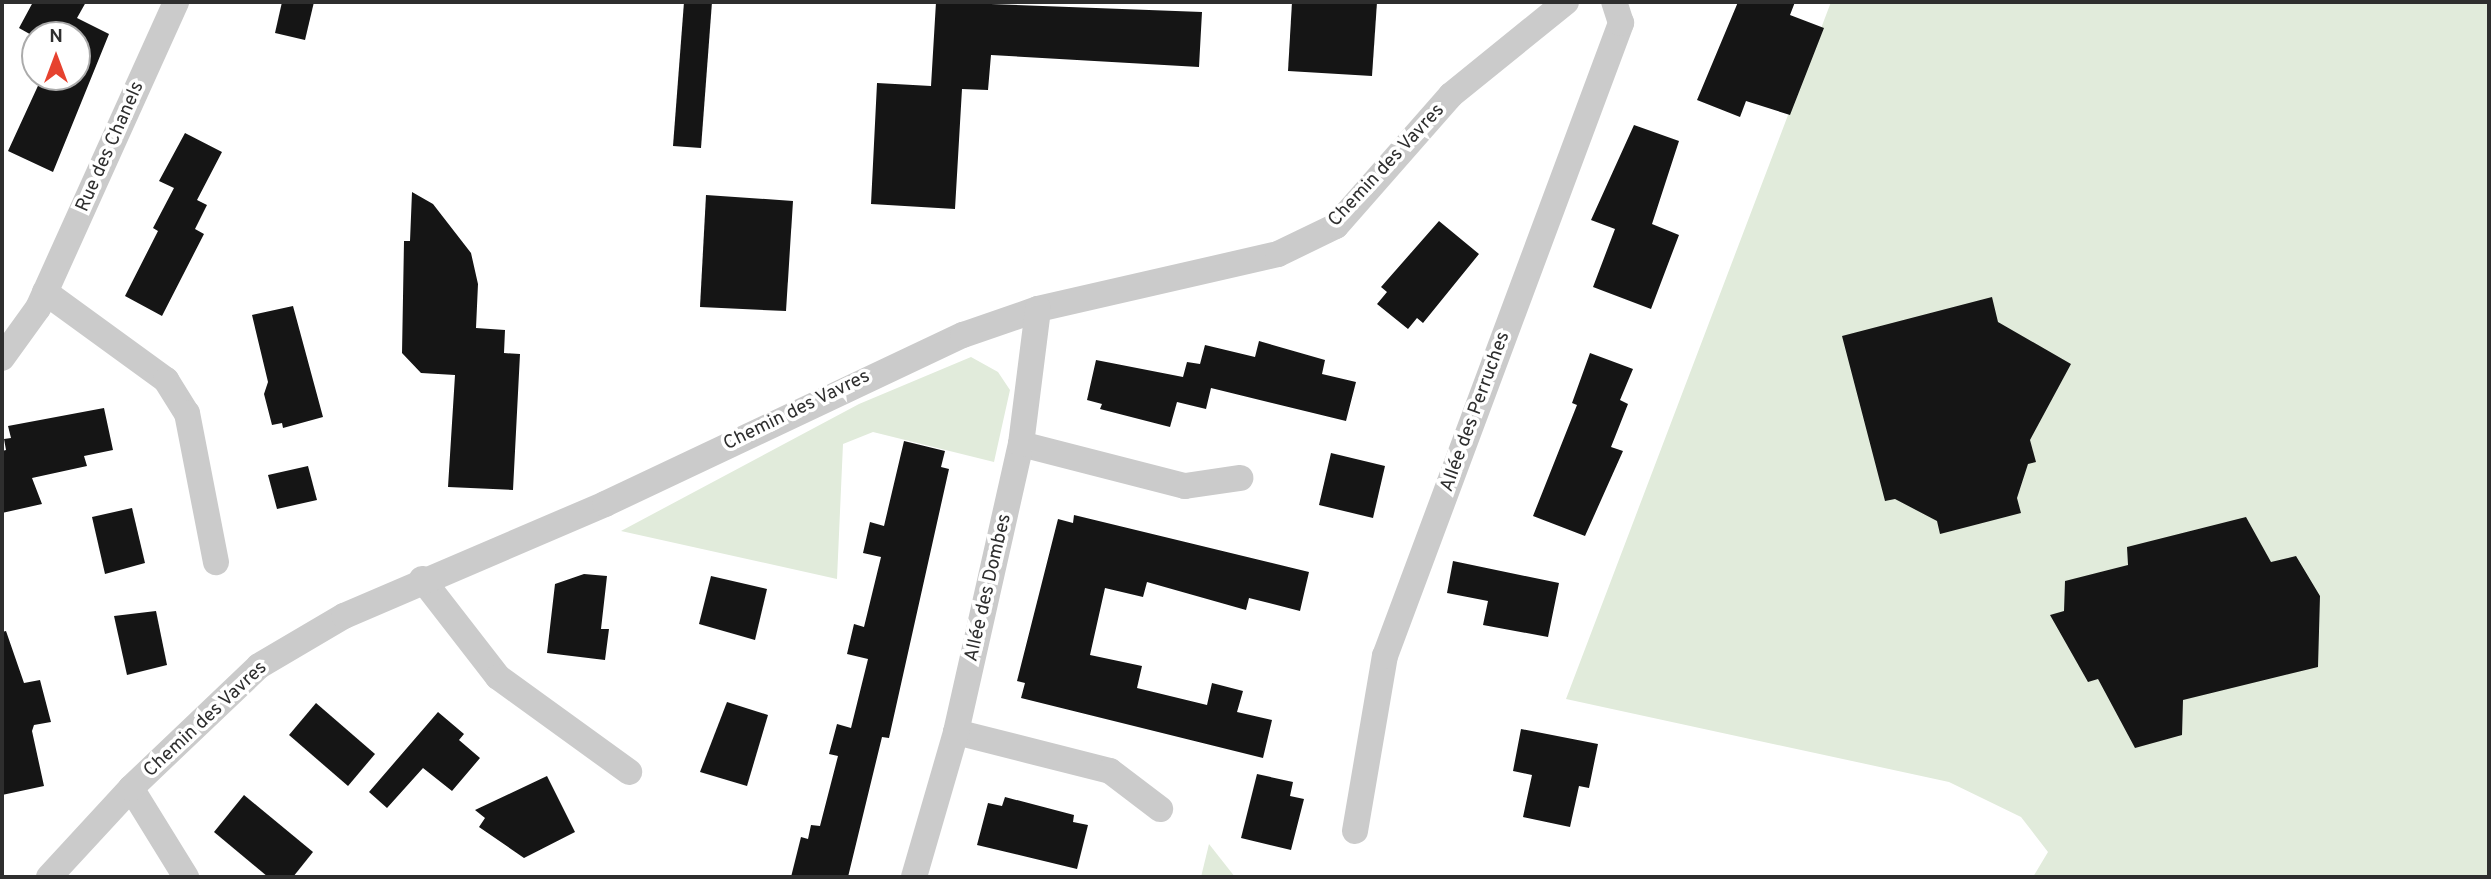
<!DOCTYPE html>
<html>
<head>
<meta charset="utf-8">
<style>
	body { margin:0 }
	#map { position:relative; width:2491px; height:879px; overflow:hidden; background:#fff; font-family:Overpass,sans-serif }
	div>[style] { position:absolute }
	.green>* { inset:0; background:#e1ebdb }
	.building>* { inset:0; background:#151515 }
	.street>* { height:26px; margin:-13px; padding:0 13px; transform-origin:13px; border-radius:13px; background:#cbcbcb }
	span { translate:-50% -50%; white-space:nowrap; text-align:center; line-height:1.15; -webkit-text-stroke:7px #fff; paint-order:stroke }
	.street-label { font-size:19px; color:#2e2e2e }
	.frame { position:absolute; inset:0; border:4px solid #2e2e2e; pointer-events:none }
	.north { position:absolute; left:21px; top:21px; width:70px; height:70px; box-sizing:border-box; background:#fff; border:2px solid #ababab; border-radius:50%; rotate:0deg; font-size:19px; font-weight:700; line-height:28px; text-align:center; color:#2e2e2e }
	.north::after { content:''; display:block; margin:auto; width:24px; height:32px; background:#e6422f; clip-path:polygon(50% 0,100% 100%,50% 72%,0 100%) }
</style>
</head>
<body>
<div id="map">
	<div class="green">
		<div style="clip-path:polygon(1831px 2px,2489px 2px,2489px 877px,2033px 877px,2048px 852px,2021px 817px,1949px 782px,1566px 699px)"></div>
		<div style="clip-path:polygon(971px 357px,998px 372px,1010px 390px,994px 462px,873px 432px,843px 444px,837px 579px,621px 531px,859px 404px)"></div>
		<div style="clip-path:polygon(1209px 844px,1235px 877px,1201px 877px)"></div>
	</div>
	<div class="building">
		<div style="clip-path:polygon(33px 2px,86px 2px,77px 18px,109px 34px,53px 172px,8px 151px,42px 77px,77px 77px,77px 35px,35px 37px,19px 28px)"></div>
		<div style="clip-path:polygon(282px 2px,314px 2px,305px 40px,275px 33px)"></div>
		<div style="clip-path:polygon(684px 2px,712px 2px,701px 148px,673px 146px)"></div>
		<div style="clip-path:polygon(936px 2px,1202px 12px,1199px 67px,991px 55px,988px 90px,962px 89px,955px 209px,871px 204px,877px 83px,931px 86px)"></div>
		<div style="clip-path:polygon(1292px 2px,1377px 2px,1372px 76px,1288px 71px)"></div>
		<div style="clip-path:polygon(1738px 2px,1795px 2px,1790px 15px,1824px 28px,1790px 115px,1746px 101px,1740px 117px,1697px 100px)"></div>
		<div style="clip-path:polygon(1634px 125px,1679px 141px,1652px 224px,1679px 235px,1651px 309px,1593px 287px,1615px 229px,1591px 220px)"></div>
		<div style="clip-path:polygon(185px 133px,222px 152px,197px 200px,207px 205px,195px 229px,204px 234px,162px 316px,125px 296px,158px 231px,153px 228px,174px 188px,159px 181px)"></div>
		<div style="clip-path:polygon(412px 192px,433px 204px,471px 253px,478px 284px,476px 328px,505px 330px,504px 353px,520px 354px,513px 490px,448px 487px,455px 375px,421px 373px,402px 353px,404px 241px,410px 241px)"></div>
		<div style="clip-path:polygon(706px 195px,793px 201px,786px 311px,700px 307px)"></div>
		<div style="clip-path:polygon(1439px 221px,1479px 254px,1423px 323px,1417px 318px,1408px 329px,1377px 304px,1387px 292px,1381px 287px)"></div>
		<div style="clip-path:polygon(1992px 297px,1998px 322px,2071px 364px,2030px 440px,2036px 462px,2028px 464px,2017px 498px,2021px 513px,1940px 534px,1937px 521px,1895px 499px,1885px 501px,1842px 336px)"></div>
		<div style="clip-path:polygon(293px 306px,323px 417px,283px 428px,282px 423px,272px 425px,264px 394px,268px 382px,252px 315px)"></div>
		<div style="clip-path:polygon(1259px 341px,1325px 360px,1322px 374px,1356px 382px,1346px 421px,1211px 388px,1206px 409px,1177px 402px,1170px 427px,1100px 409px,1102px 404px,1087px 400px,1096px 360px,1183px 377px,1187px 362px,1200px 364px,1205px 345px,1255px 357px)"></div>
		<div style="clip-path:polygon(1590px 353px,1633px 369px,1620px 400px,1628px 404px,1611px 447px,1623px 451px,1585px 536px,1533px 516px,1577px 405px,1572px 403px)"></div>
		<div style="clip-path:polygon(104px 408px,113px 450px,84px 456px,87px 466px,32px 478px,42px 504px,2px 513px,2px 451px,6px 450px,4px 439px,11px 438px,8px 426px)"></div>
		<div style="clip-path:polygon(904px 441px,945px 451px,941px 467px,949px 469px,889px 738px,882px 737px,848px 877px,791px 877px,801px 837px,808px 839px,811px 825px,820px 826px,838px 756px,829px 754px,837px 724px,851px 728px,868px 659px,847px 654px,854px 624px,864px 627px,881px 557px,863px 553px,870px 522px,884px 526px)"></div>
		<div style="clip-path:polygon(1331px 453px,1385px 466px,1373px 518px,1319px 505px)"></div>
		<div style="clip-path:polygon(308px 466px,317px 500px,277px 509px,268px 475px)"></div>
		<div style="clip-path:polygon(132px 508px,145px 563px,105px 574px,92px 517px)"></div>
		<div style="clip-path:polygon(1074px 515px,1309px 572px,1300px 611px,1249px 598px,1246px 610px,1147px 582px,1143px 597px,1105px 588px,1090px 655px,1142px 666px,1137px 688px,1207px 705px,1212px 683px,1243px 691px,1237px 712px,1272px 720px,1263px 758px,1021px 698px,1025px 683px,1017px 681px,1058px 519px,1073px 523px)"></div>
		<div style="clip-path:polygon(2246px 517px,2271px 562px,2296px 556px,2320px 596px,2318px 667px,2183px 700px,2182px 735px,2135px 748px,2098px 679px,2088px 682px,2050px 615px,2064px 611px,2065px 581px,2128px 565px,2127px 547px)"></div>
		<div style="clip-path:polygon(1453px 561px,1559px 583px,1548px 637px,1483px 625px,1488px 601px,1447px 593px)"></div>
		<div style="clip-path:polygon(584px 574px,607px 576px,601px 629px,609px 629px,605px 660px,547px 653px,555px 584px)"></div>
		<div style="clip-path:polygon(711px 576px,767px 589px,755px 640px,699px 624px)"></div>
		<div style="clip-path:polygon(156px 611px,167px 665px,127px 675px,114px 616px)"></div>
		<div style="clip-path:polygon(6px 631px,24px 683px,40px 680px,51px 722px,34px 725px,32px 731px,44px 786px,2px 795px,2px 632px)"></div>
		<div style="clip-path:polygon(727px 702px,768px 715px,747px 786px,700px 772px)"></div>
		<div style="clip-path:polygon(316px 703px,375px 754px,348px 786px,289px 735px)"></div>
		<div style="clip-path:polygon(438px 712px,464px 734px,459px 740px,480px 758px,452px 791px,423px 768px,387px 808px,369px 792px)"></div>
		<div style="clip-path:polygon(1521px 729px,1598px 744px,1589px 788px,1579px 786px,1570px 827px,1523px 817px,1532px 775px,1513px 771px)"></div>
		<div style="clip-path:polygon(1257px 774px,1293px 782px,1290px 796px,1304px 799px,1291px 850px,1241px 838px)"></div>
		<div style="clip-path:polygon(547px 776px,575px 832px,524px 858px,479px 827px,485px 818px,475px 810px)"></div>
		<div style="clip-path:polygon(244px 795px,313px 852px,293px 877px,268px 877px,214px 832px)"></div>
		<div style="clip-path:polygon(1005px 797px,1074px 815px,1073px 822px,1088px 825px,1077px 869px,977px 845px,988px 803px,1002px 806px)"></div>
	</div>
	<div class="street">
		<div style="left:45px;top:292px;width:150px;rotate:36deg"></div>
		<div style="left:166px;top:380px;width:39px;rotate:58deg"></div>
		<div style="left:187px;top:413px;width:152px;rotate:79deg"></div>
		<div style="left:2px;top:358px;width:62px;rotate:-54.2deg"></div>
		<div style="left:38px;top:308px;width:336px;rotate:-65.7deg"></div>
		<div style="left:1021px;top:444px;width:169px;rotate:14.4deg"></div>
		<div style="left:1185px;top:486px;width:56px;rotate:-8.3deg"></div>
		<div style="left:422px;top:579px;width:124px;rotate:52.2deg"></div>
		<div style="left:498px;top:677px;width:162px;rotate:35.9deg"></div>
		<div style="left:956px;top:732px;width:159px;rotate:14.2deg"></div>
		<div style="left:1110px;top:771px;width:63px;rotate:37.2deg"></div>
		<div style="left:131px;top:788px;width:105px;rotate:58.3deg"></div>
		<div style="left:1355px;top:831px;width:178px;rotate:-80.3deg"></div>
		<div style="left:1385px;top:656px;width:676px;rotate:-69.55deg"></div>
		<div style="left:1621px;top:23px;width:22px;rotate:-108deg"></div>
		<div style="left:49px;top:877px;width:121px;rotate:-47.3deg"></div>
		<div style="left:131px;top:788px;width:177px;rotate:-43.6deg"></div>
		<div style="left:259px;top:666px;width:99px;rotate:-30.5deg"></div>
		<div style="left:344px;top:616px;width:284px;rotate:-23.2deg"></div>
		<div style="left:605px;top:504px;width:396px;rotate:-25.3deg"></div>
		<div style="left:963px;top:335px;width:79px;rotate:-19.1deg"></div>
		<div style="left:1038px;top:309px;width:246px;rotate:-12.9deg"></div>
		<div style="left:1278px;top:254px;width:64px;rotate:-25.8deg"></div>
		<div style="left:1336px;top:226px;width:174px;rotate:-48.7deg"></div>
		<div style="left:1451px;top:95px;width:148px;rotate:-39deg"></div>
		<div style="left:914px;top:877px;width:151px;rotate:-73.8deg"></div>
		<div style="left:956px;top:732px;width:295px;rotate:-77.3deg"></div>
		<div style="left:1021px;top:444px;width:136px;rotate:-82.8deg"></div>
	</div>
	<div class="street-label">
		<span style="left:111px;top:147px;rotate:-66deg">Rue des Chanels</span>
		<span style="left:1387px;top:166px;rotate:-47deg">Chemin des Vavres</span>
		<span style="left:797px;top:411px;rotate:-26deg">Chemin des Vavres</span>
		<span style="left:1476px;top:412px;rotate:-70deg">Allée des Perruches</span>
		<span style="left:989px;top:588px;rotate:-77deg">Allée des Dombes</span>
		<span style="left:206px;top:720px;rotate:-43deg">Chemin des Vavres</span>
	</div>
	<div class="frame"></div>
	<div class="north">N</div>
</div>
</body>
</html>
